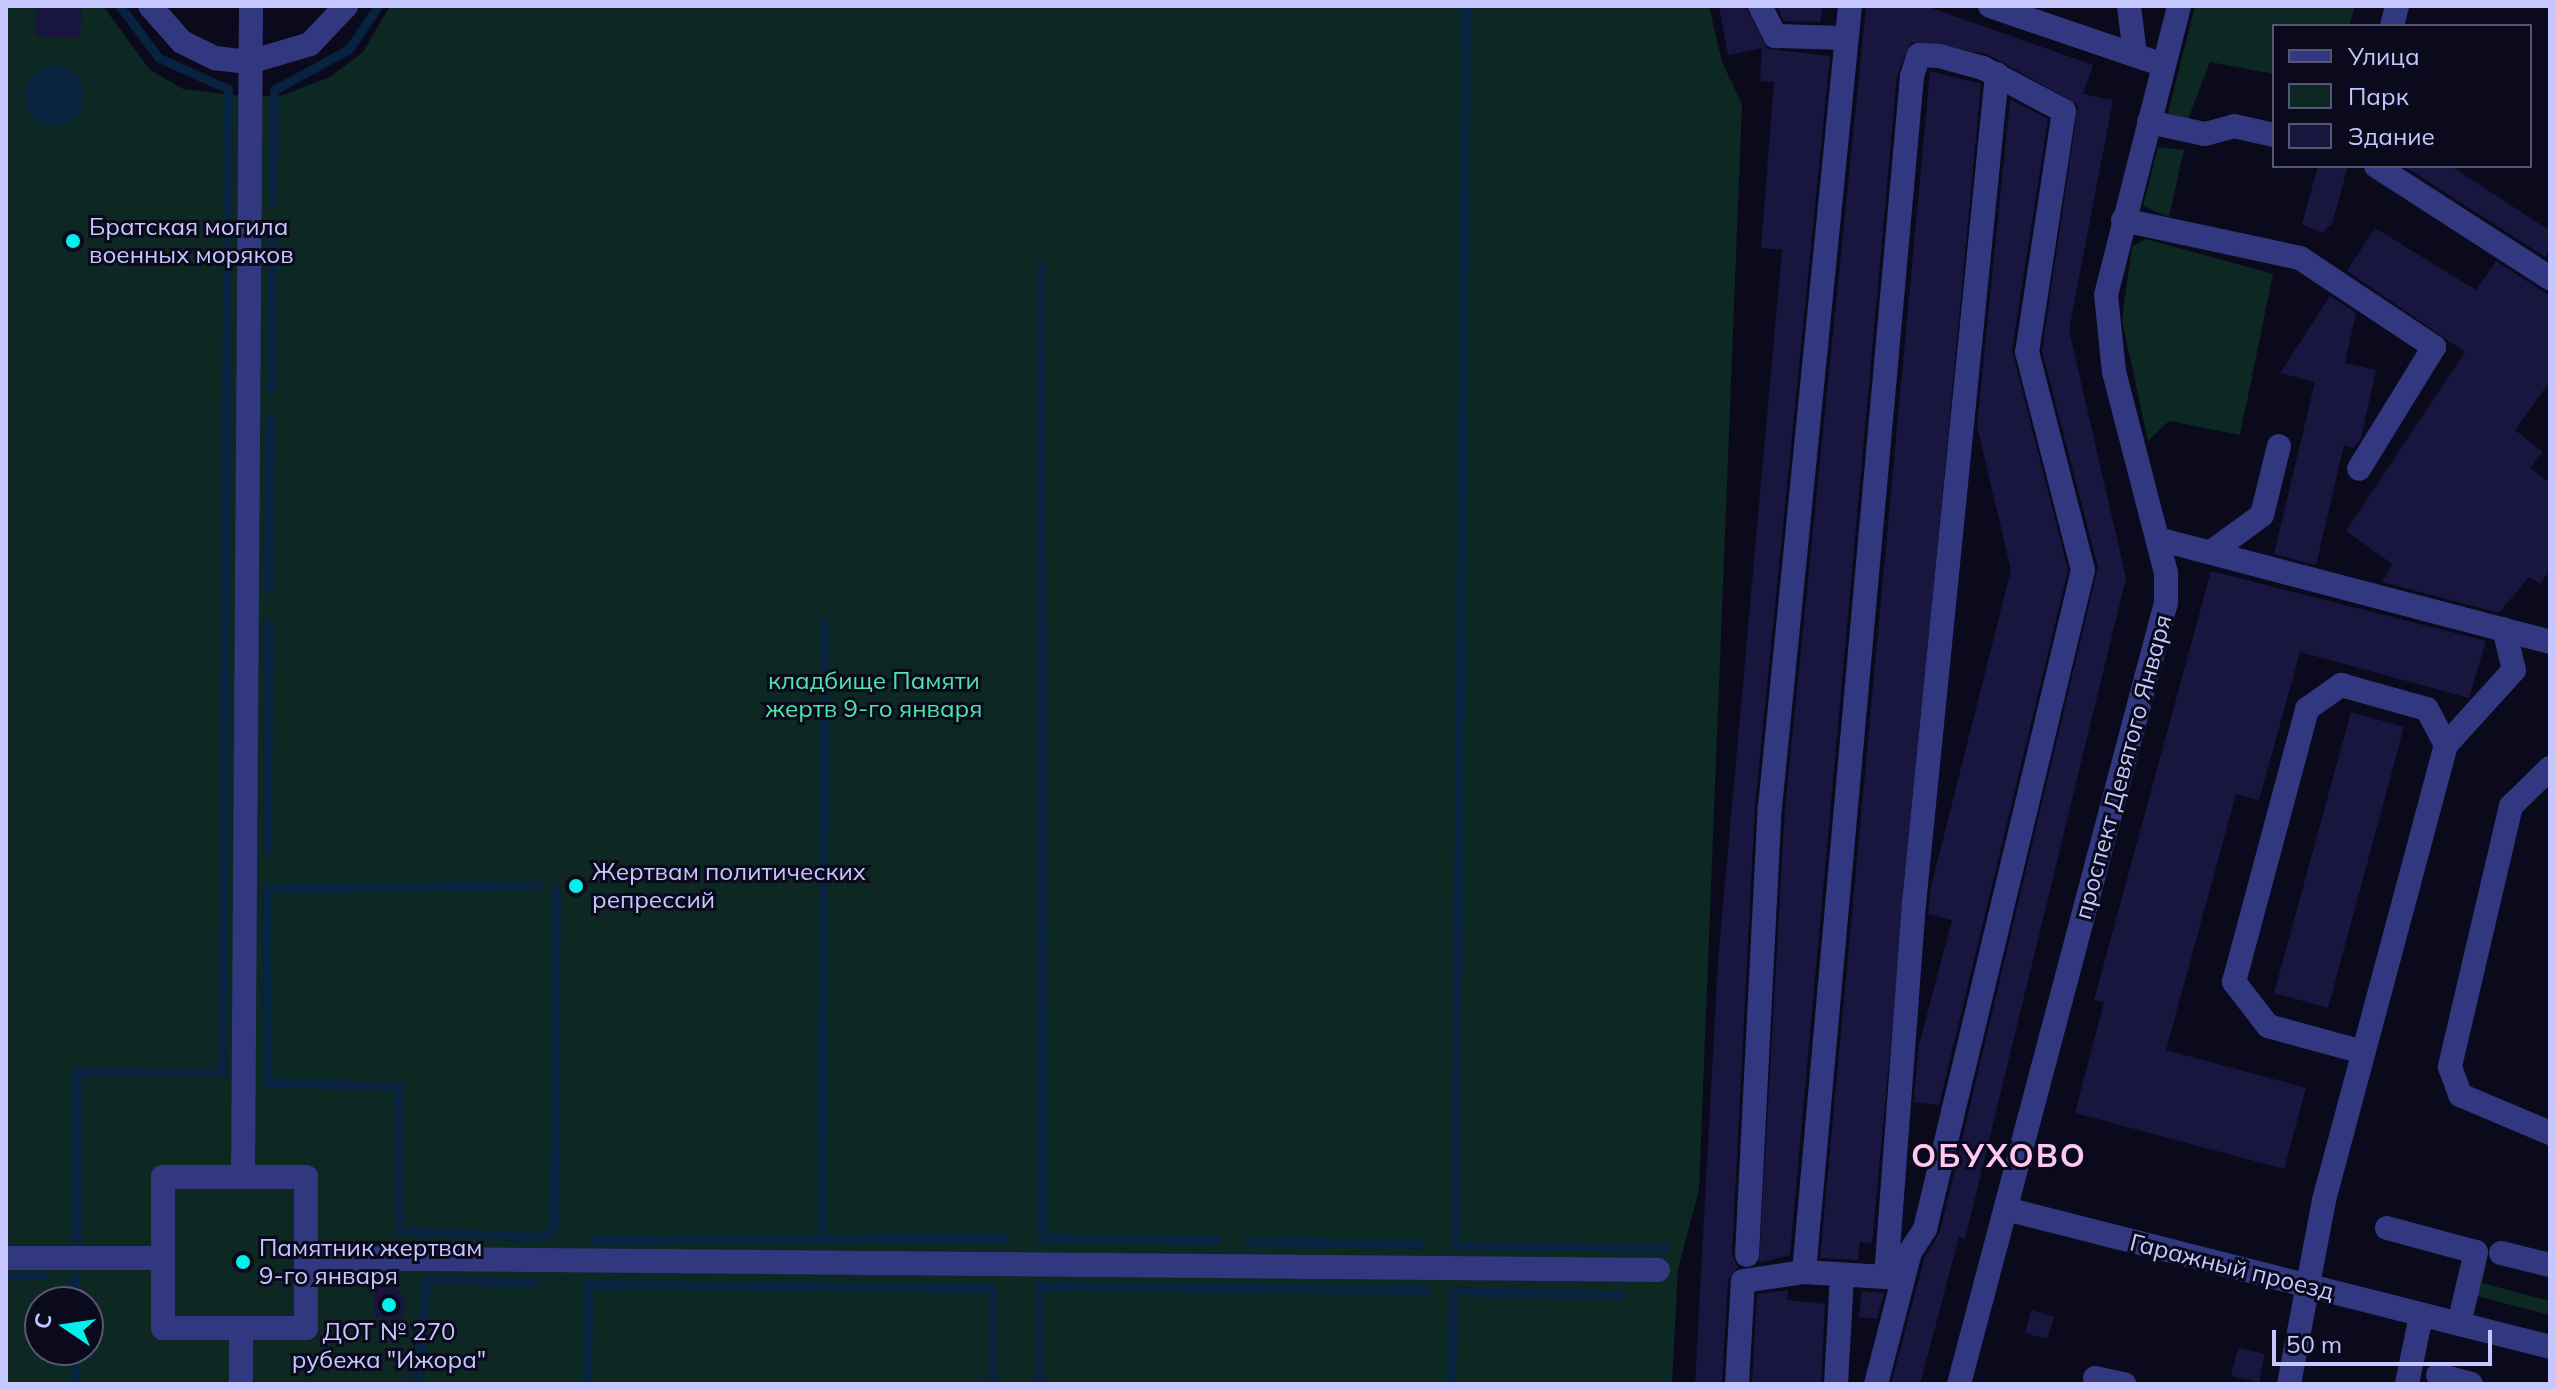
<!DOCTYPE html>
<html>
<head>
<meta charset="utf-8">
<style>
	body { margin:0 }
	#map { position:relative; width:2556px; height:1390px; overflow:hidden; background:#0b0a1d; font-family:Mulish,sans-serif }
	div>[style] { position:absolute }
	.green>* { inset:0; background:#0d2723 }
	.water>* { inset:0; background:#07233f }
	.round { border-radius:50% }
	.stream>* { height:9px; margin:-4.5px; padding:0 4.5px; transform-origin:4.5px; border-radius:4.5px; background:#07233f }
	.building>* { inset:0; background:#18153f }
	.minor>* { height:24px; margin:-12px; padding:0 12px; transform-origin:12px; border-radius:12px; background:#313880 }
	.dots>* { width:22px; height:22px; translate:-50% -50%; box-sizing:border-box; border:4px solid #0b0a1d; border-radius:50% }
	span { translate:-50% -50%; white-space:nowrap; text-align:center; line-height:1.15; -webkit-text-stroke:6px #0b0a1d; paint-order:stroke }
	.poi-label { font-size:24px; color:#c6c7ff }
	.left { translate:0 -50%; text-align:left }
	.park-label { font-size:24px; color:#4be7ab }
	.street-label { font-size:24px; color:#c6c7ff }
	.district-label { font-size:32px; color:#ffc8f2; font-weight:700; letter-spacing:2px }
	.frame { position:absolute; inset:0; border:8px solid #c6c7ff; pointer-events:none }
	.legend { position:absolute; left:2272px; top:24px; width:260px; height:144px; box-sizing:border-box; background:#0b0a1d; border:2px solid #565677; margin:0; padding:10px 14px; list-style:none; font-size:24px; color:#c6c7ff }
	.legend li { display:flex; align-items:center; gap:16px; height:40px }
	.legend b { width:40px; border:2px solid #565677 }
	.north { position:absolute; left:24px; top:1286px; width:80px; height:80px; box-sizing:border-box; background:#0b0a1d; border:2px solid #565677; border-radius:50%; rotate:283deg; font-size:22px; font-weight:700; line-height:32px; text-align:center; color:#c6c7ff }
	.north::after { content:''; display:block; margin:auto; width:28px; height:36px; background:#00f1ea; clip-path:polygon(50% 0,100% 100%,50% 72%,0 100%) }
	.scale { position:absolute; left:2272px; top:1330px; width:220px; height:36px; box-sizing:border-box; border:4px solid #c6c7ff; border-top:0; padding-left:10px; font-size:24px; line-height:28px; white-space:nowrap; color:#c6c7ff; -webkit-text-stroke:6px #0b0a1d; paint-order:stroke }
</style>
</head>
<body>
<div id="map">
	<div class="green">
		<div style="clip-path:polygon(evenodd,6px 6px,103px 6px,150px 70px,183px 89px,250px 97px,283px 95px,330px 77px,363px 52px,390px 6px,1709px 6px,1722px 62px,1742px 104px,1699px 1190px,1678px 1269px,1672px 1384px,6px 1384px,6px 6px,40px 1302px,88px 1302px,88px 1350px,40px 1350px,40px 1302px)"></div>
		<div style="clip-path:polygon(2195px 6px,2355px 6px,2349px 26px,2274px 26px,2274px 74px,2210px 62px,2188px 119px,2168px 113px)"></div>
		<div style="clip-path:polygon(2158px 147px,2184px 150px,2169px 217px,2143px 206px)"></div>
		<div style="clip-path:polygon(2146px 239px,2273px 274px,2240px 435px,2169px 421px,2148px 441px,2122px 320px,2132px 246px)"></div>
		<div style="clip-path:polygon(2487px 1262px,2482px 1283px,2550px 1301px,2550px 1315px,2480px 1297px,2474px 1292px)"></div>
	</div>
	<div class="water">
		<div class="round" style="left:24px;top:66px;width:60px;height:60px"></div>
	</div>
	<div class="stream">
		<div style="left:1466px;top:6px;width:1239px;rotate:90.51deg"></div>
		<div style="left:1455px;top:1245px;width:211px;rotate:0.8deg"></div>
		<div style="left:273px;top:202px;width:112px;rotate:-89.5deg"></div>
		<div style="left:274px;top:90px;width:85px;rotate:-28.7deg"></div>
		<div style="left:349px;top:49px;width:52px;rotate:-56deg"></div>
		<div style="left:272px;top:232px;width:157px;rotate:90deg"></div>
		<div style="left:1041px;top:265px;width:973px;rotate:89.94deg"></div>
		<div style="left:1042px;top:1238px;width:174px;rotate:0.7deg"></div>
		<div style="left:268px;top:589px;width:170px;rotate:-89.3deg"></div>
		<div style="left:267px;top:849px;width:225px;rotate:-89.7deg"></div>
		<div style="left:538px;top:885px;width:272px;rotate:179.2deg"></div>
		<div style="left:266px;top:889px;width:193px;rotate:89.7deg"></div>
		<div style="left:267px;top:1082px;width:131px;rotate:1.7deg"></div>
		<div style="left:398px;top:1086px;width:145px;rotate:89.6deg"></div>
		<div style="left:399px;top:1231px;width:145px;rotate:2.4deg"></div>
		<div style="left:544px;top:1237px;width:16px;rotate:-50deg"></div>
		<div style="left:554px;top:1225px;width:335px;rotate:-89.7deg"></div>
		<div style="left:821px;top:1235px;width:613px;rotate:-89.63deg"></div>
		<div style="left:76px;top:1240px;width:168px;rotate:-90deg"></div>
		<div style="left:76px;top:1072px;width:146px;rotate:0.4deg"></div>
		<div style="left:222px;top:1073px;width:984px;rotate:-89.65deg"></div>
		<div style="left:228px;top:89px;width:76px;rotate:-155.8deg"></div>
		<div style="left:159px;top:58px;width:65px;rotate:-126.9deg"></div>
		<div style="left:593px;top:1240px;width:411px;rotate:-0.3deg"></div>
		<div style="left:1248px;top:1241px;width:172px;rotate:1deg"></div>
		<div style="left:6px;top:1275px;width:37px"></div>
		<div style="left:74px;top:1278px;width:24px;rotate:90deg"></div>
		<div style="left:75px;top:1350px;width:34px;rotate:90deg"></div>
		<div style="left:417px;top:1384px;width:105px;rotate:-84.6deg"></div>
		<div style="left:427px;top:1279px;width:106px;rotate:2.2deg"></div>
		<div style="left:587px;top:1384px;width:100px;rotate:-89.4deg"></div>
		<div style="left:588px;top:1284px;width:405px;rotate:0.6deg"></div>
		<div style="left:993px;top:1288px;width:96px;rotate:90deg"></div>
		<div style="left:1039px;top:1384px;width:98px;rotate:-90deg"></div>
		<div style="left:1039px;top:1286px;width:387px;rotate:0.6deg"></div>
		<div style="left:1451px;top:1384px;width:93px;rotate:-88.8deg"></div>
		<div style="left:1453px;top:1291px;width:169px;rotate:1.4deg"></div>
	</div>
	<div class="building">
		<div style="clip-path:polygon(37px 6px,82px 6px,80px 38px,36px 36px)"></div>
		<div style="clip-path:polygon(1719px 6px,1745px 6px,1768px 49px,1830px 56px,1755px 806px,1732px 1254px,1738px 1267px,1728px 1280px,1722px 1384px,1695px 1384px,1718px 961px,1782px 250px,1761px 248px,1774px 82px,1760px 81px,1762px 48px,1728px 55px)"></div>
		<div style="clip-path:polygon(1777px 6px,1823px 6px,1820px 22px,1784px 21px)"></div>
		<div style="clip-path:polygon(1866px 6px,1926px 6px,2093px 65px,2083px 94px,2113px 100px,2069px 330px,2126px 578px,1965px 1239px,1959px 1237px,1920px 1384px,1891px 1384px,1925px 1256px,1940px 1232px,2098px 567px,2042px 351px,2078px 105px,1987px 54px,1911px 42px,1897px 75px,1790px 1255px,1759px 1263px,1785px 808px)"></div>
		<div style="clip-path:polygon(1930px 71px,1981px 84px,1872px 1243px,1860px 1242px,1858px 1260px,1820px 1258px)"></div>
		<div style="clip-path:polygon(2010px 99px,2048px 119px,2012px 350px,2068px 570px,1939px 1105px,1914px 1102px,1918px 1049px,1952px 920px,1928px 914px,1931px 887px,2011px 570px,1977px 426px)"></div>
		<div style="clip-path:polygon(2318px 166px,2348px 166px,2332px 224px,2322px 233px,2302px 224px)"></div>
		<div style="clip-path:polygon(2404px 166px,2451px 166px,2550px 231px,2550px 249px,2545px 257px)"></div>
		<div style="clip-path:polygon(2375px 228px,2476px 290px,2496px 261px,2550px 296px,2550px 381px,2515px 430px,2543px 452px,2530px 468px,2550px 483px,2550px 570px,2540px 584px,2529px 577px,2499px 613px,2382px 582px,2392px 564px,2346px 531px,2465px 352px,2347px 271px)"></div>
		<div style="clip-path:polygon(2330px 296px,2356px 313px,2345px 363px,2376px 370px,2361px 438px,2354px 448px,2344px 445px,2316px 565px,2274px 554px,2315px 382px,2280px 373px)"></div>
		<div style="clip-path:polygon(2211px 571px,2486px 641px,2469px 698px,2300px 652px,2259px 800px,2236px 794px,2166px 1050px,2306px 1088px,2284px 1169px,2075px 1113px,2104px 1002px,2094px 1000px)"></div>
		<div style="clip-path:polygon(2351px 712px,2404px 727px,2328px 1008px,2274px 993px)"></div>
		<div style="clip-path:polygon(374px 1287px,395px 1287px,407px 1304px,397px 1325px,374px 1315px)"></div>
		<div style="clip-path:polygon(1788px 1290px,1787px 1300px,1825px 1304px,1821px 1384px,1752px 1384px,1757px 1294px)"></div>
		<div style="clip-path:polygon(1862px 1291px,1884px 1293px,1877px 1319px,1859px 1317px)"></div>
		<div style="clip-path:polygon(2031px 1310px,2054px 1317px,2047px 1339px,2025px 1333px)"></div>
		<div style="clip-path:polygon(2238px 1348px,2265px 1354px,2259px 1382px,2231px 1376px)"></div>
	</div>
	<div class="minor">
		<div style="left:150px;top:6px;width:48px;rotate:48.4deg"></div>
		<div style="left:182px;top:42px;width:37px;rotate:26deg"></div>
		<div style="left:215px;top:58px;width:35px;rotate:7deg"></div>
		<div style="left:250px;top:62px;width:63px;rotate:-16.7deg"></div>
		<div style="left:310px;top:44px;width:52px;rotate:-46.5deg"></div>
		<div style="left:1760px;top:6px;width:34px;rotate:63deg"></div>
		<div style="left:1775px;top:36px;width:70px;rotate:1.6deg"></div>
		<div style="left:1990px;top:6px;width:183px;rotate:18.8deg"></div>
		<div style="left:2129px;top:6px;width:49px;rotate:83deg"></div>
		<div style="left:2392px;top:26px;width:21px;rotate:-76deg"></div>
		<div style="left:2149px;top:122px;width:57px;rotate:12.1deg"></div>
		<div style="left:2205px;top:134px;width:30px;rotate:-15deg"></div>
		<div style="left:2234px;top:126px;width:41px;rotate:12.7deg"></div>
		<div style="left:2376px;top:166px;width:207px;rotate:32.8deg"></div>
		<div style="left:2123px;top:220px;width:181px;rotate:12.1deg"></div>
		<div style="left:2300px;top:258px;width:161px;rotate:33.6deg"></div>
		<div style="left:2434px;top:347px;width:143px;rotate:121.6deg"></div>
		<div style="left:2158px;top:539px;width:405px;rotate:14.7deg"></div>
		<div style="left:2214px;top:550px;width:59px;rotate:-36.1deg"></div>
		<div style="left:2262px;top:515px;width:71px;rotate:-76.2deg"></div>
		<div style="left:2550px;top:768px;width:54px;rotate:135.7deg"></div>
		<div style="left:2511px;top:806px;width:268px;rotate:103.2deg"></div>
		<div style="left:2450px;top:1067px;width:30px;rotate:70deg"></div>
		<div style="left:2460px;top:1095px;width:98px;rotate:22.9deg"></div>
		<div style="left:2363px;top:1052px;width:98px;rotate:-164.7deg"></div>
		<div style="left:2268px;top:1026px;width:56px;rotate:-127.7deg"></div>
		<div style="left:2234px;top:982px;width:283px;rotate:-75deg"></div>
		<div style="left:2307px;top:709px;width:42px;rotate:-35.2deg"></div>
		<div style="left:2341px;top:685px;width:89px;rotate:15.6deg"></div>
		<div style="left:2427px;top:709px;width:41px;rotate:62.2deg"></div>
		<div style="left:163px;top:1177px;width:143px"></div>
		<div style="left:306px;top:1177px;width:151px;rotate:90deg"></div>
		<div style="left:306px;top:1328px;width:143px;rotate:180deg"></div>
		<div style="left:163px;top:1328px;width:151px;rotate:-90deg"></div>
		<div style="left:243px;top:1177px;width:1171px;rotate:-89.61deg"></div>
		<div style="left:2006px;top:1209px;width:561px;rotate:14.23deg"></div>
		<div style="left:2387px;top:1228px;width:92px;rotate:15.1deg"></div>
		<div style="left:2476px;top:1252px;width:74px;rotate:103.3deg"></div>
		<div style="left:2501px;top:1253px;width:50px;rotate:13.8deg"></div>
		<div style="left:1747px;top:1255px;width:449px;rotate:-87.1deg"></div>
		<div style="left:1770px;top:807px;width:805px;rotate:-84.3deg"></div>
		<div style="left:6px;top:1258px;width:157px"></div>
		<div style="left:306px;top:1258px;width:1352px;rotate:0.51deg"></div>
		<div style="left:1804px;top:1272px;width:1201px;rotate:-84.84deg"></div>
		<div style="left:1912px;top:76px;width:22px;rotate:-72deg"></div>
		<div style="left:1919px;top:55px;width:20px;rotate:3deg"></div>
		<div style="left:1939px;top:56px;width:46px;rotate:15.3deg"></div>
		<div style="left:1983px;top:68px;width:92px;rotate:28deg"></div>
		<div style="left:2064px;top:111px;width:244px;rotate:98.7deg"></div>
		<div style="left:2027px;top:352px;width:225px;rotate:75.6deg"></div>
		<div style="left:2083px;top:570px;width:678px;rotate:103.48deg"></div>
		<div style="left:1925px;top:1229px;width:27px;rotate:123deg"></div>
		<div style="left:1910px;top:1252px;width:136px;rotate:104.4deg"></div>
		<div style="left:1886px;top:1276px;width:373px;rotate:-85.7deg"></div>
		<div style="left:1914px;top:904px;width:834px;rotate:-84.29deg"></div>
		<div style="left:2438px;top:1375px;width:34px;rotate:15deg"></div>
		<div style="left:2095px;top:1378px;width:30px;rotate:12deg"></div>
		<div style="left:241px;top:1384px;width:56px;rotate:-90deg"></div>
		<div style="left:1737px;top:1384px;width:103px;rotate:-86.7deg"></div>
		<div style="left:1743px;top:1281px;width:62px;rotate:-8.4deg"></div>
		<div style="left:1804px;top:1272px;width:97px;rotate:3.5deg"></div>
		<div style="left:1836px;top:1384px;width:109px;rotate:-86.8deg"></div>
		<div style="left:1959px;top:1384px;width:808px;rotate:-75.16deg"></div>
		<div style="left:2166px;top:603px;width:30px;rotate:-90deg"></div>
		<div style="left:2166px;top:573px;width:208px;rotate:-104.5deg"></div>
		<div style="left:2114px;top:372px;width:77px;rotate:-95.9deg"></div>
		<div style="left:2106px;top:295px;width:298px;rotate:-75.8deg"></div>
		<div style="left:2289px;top:1384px;width:187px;rotate:-79.2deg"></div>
		<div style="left:2324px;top:1200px;width:471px;rotate:-75deg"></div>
		<div style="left:2446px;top:745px;width:101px;rotate:-47.8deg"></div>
		<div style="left:2514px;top:670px;width:42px;rotate:-103.7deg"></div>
		<div style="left:2407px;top:1384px;width:70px;rotate:-78.5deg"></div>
	</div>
	<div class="dots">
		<div style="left:73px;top:241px;background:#00f1ea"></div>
		<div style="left:576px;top:886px;background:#00f1ea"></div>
		<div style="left:243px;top:1262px;background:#00f1ea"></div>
		<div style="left:389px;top:1305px;background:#00f1ea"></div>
	</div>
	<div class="poi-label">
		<span class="left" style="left:89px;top:241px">Братская могила<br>военных моряков</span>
		<span class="left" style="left:592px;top:886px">Жертвам политических<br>репрессий</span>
		<span class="left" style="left:259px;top:1262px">Памятник жертвам<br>9-го января</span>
		<span style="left:389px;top:1346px">ДОТ № 270<br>рубежа "Ижора"</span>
	</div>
	<div class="park-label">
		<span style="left:874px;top:695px">кладбище Памяти<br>жертв 9-го января</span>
	</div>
	<div class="street-label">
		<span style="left:2123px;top:767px;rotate:-75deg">проспект Девятого Января</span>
		<span style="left:2232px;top:1267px;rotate:14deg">Гаражный проезд</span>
	</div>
	<div class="district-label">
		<span style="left:1999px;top:1155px">ОБУХОВО</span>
	</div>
	<div class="frame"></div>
	<ul class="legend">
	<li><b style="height:10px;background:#313880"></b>Улица</li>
	<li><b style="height:22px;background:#0d2723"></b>Парк</li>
	<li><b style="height:22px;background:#18153f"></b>Здание</li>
	</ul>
	<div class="north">С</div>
	<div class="scale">50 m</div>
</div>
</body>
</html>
